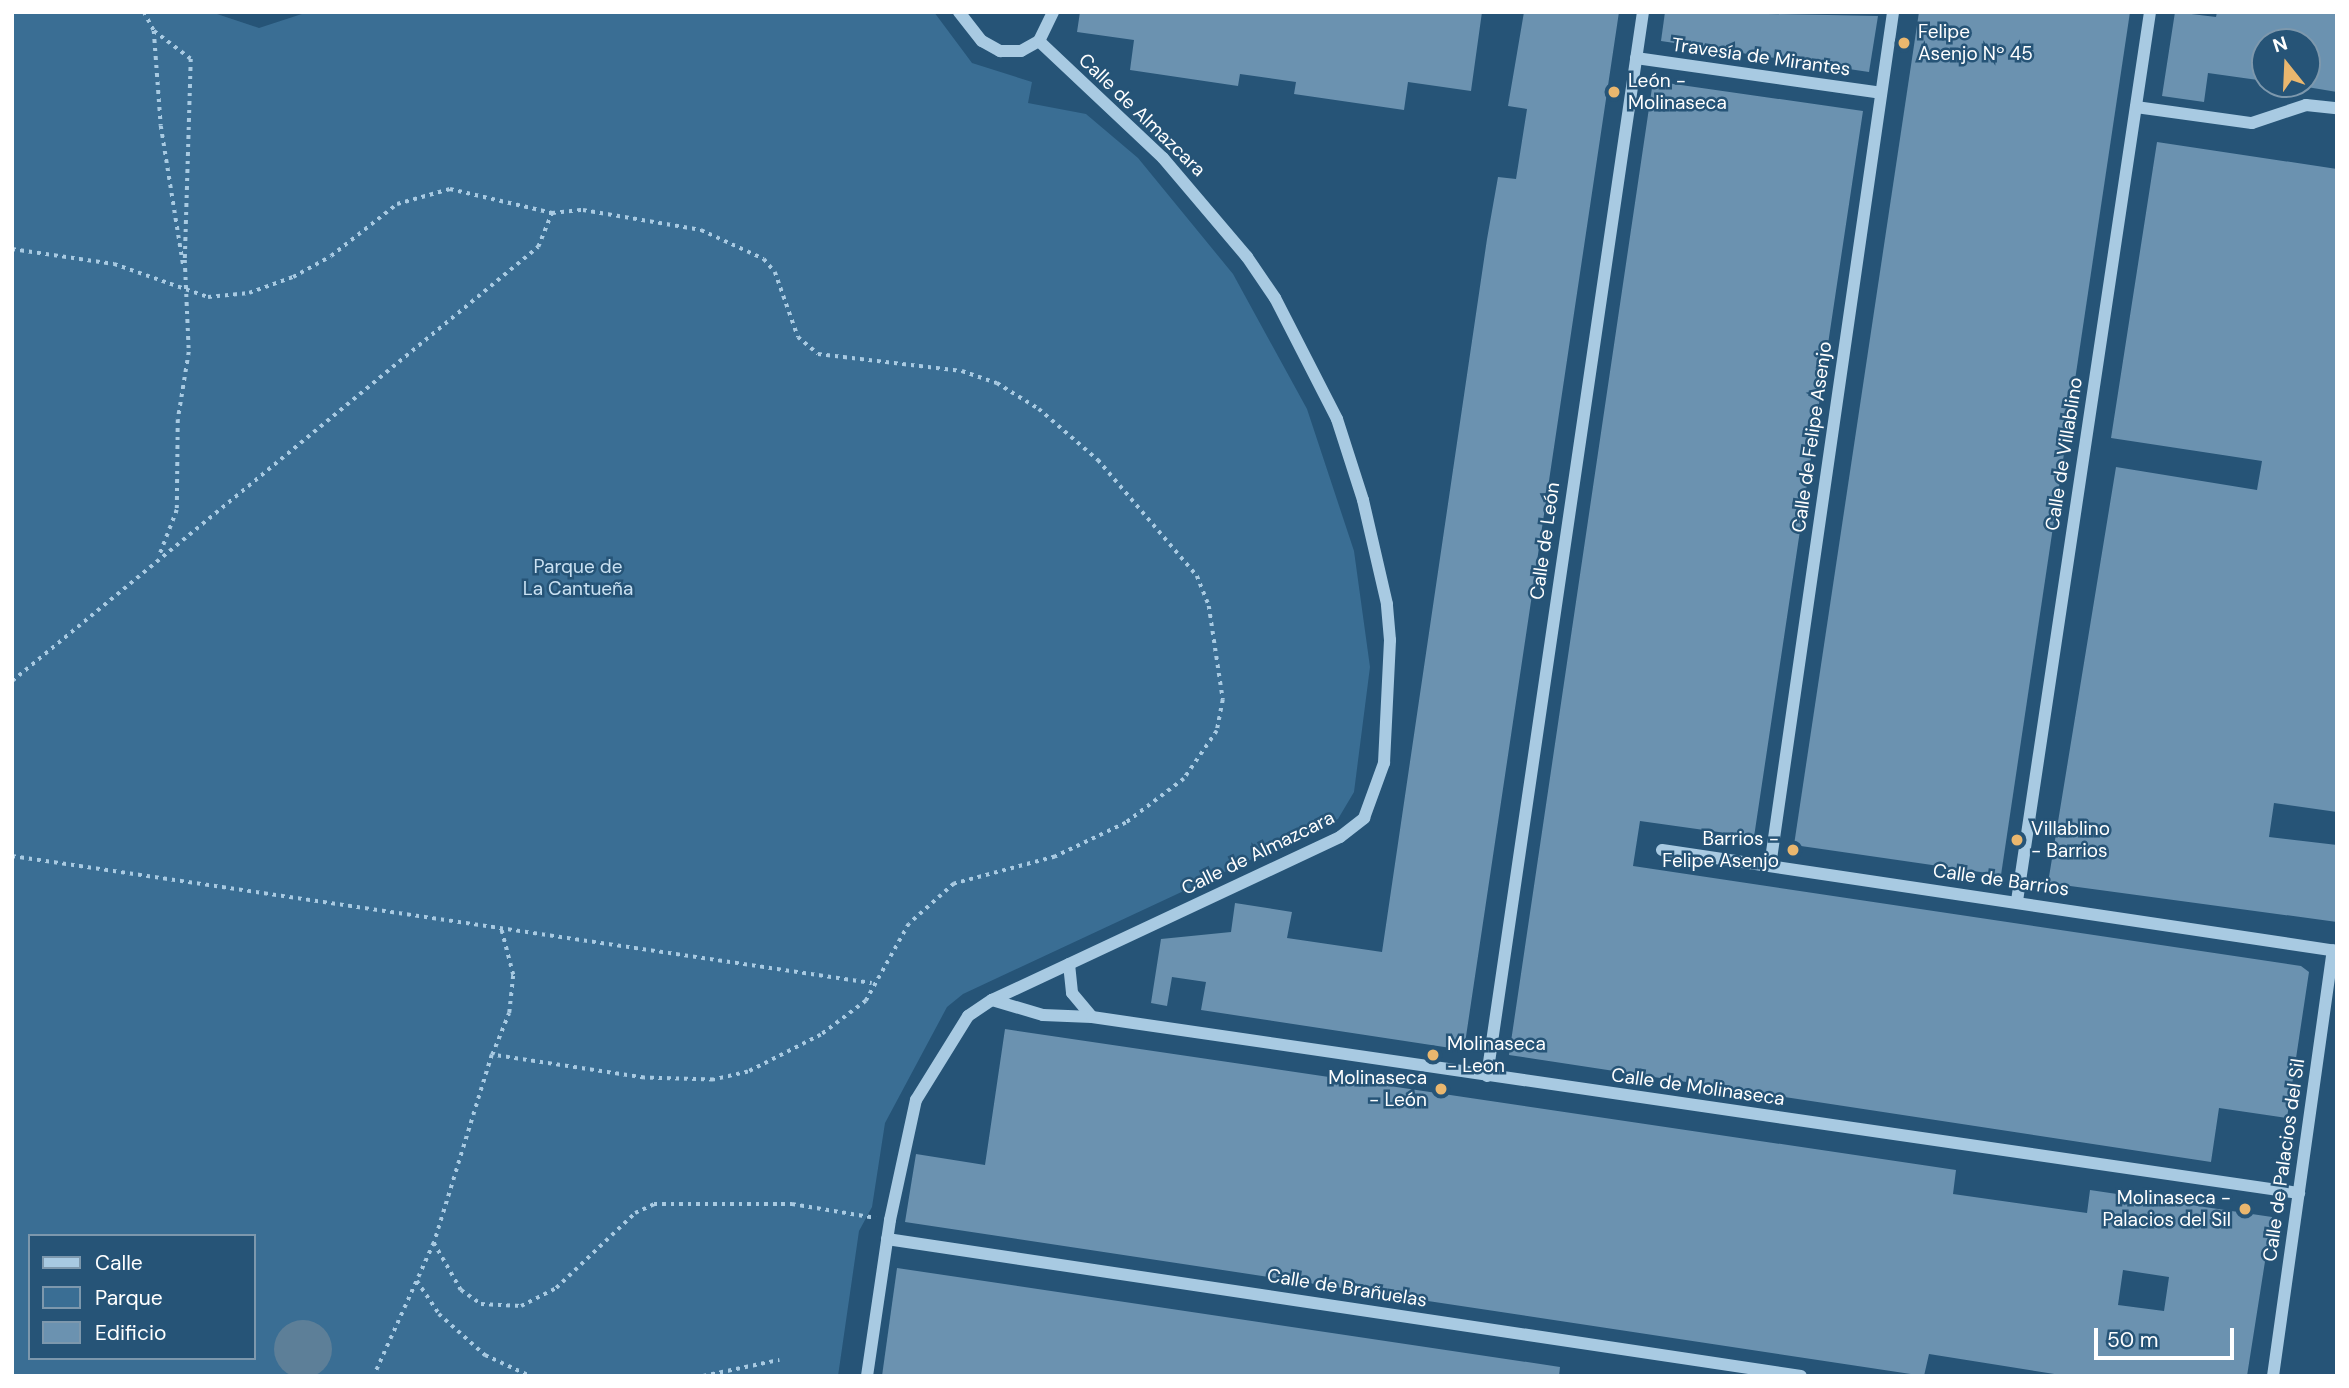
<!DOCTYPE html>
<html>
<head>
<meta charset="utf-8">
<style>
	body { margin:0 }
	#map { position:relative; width:2349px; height:1388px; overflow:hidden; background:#265477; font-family:"DM Sans",sans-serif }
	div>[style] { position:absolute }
	.green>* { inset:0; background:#3a6e94 }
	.water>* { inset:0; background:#5d7f98 }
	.round { border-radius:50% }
	.building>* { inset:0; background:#6b92b0 }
	.path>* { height:3.5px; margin-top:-1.75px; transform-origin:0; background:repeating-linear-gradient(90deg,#a8cae2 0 3.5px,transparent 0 8.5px) }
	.minor>* { height:12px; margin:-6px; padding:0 6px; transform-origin:6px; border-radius:6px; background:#a8cae2 }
	.dots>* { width:19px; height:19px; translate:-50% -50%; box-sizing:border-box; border:4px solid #265477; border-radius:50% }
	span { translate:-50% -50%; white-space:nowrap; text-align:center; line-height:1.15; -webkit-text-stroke:5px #265477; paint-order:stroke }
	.poi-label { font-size:19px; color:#fff }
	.left { translate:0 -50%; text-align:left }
	.right { translate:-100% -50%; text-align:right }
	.street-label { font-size:19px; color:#fff }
	.park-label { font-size:19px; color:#cae1f2 }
	.frame { position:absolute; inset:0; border:14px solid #fff; pointer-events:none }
	.legend { position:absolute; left:28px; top:1234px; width:228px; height:126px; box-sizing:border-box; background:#265477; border:2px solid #7d98ad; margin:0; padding:9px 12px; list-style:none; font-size:21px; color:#fff }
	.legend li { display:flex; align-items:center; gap:14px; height:35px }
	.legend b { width:35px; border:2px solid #7d98ad }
	.north { position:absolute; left:2251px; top:28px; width:70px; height:70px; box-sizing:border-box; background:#265477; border:2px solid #7d98ad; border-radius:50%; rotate:342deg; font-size:19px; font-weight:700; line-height:28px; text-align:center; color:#fff }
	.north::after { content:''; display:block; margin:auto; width:24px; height:32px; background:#eab76e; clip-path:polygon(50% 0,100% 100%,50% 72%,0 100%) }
	.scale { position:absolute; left:2094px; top:1328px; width:140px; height:32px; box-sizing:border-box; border:4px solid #fff; border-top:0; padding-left:9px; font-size:21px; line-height:24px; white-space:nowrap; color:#fff; -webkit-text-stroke:5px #265477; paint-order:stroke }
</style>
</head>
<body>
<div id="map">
	<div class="green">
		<div style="clip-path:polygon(evenodd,12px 12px,211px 12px,259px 28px,308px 12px,934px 12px,972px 63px,1032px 82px,1028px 103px,1086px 114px,1138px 158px,1233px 274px,1307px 409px,1354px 551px,1370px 667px,1354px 792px,1338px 819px,963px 994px,947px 1007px,885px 1123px,872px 1207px,859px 1231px,838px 1376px,12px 1376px,12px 12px,30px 1236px,254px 1236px,254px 1358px,30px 1358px,30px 1236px)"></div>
	</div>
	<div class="water">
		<div class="round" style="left:274px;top:1320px;width:58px;height:58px"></div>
	</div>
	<div class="building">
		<div style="clip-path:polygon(1080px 12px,1482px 12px,1471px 91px,1408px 82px,1404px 110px,1294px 94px,1296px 82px,1240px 74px,1238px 86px,1130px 70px,1134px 40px,1077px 32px)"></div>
		<div style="clip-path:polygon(1524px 12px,1619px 12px,1464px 1050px,1201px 1010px,1206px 982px,1172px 977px,1167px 1006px,1151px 1003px,1161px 939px,1231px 932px,1235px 903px,1292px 912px,1287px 938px,1382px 952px,1487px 239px,1498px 177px,1516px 179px,1527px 109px,1508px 106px)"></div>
		<div style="clip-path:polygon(1665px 12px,1878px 16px,1869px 72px,1661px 41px)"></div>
		<div style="clip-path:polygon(1919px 12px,2130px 12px,2001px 875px,1794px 845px)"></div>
		<div style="clip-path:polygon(2175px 12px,2216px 17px,2217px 12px,2337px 12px,2337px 92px,2307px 87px,2307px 42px,2265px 42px,2265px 81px,2208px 73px,2204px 102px,2162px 96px)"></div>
		<div style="clip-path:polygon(1653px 81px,1863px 111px,1754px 837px,1640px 821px,1633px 866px,2301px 966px,2309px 972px,2287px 1118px,2219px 1108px,2211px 1162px,1509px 1055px)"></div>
		<div style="clip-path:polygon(2157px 142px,2337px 169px,2337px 812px,2274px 803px,2269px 837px,2337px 845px,2337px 922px,2048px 883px,2116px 467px,2257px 490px,2262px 461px,2111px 438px)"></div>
		<div style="clip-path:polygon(evenodd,1005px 1029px,1956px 1170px,1953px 1194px,2087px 1213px,2090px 1190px,2272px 1217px,2247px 1376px,2067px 1376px,1929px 1354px,1924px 1376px,905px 1222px,916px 1154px,985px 1165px,1005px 1029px,2123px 1270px,2169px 1277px,2164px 1311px,2118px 1305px,2123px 1270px)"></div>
		<div style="clip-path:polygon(897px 1268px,1560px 1367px,1559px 1376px,882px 1376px)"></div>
	</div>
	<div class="path">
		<div style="left:144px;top:12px;width:21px;rotate:62deg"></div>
		<div style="left:154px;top:31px;width:46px;rotate:37.1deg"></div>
		<div style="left:191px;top:59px;width:201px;rotate:91.7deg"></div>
		<div style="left:185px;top:260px;width:92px;rotate:87.5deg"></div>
		<div style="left:189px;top:352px;width:69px;rotate:99.2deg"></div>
		<div style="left:178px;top:420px;width:90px;rotate:90.6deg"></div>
		<div style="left:177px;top:510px;width:50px;rotate:111deg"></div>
		<div style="left:154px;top:31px;width:95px;rotate:85.8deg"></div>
		<div style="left:161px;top:126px;width:140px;rotate:80.9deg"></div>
		<div style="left:12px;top:249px;width:103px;rotate:8.4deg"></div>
		<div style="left:114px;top:264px;width:100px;rotate:19.3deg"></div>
		<div style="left:208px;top:297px;width:41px;rotate:-5.6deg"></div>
		<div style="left:249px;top:293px;width:47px;rotate:-20deg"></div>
		<div style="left:293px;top:277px;width:43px;rotate:-28.9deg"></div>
		<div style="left:331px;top:256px;width:84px;rotate:-38.2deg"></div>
		<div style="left:397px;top:204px;width:55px;rotate:-15.8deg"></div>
		<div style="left:450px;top:189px;width:105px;rotate:13.2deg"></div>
		<div style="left:552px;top:213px;width:31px;rotate:-6deg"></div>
		<div style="left:583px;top:210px;width:120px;rotate:9.6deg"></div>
		<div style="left:701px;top:230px;width:69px;rotate:24.7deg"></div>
		<div style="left:764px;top:259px;width:17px;rotate:50deg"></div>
		<div style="left:775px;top:272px;width:69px;rotate:70.5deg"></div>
		<div style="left:798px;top:337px;width:26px;rotate:40deg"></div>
		<div style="left:818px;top:354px;width:145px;rotate:6.7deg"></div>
		<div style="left:962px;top:371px;width:37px;rotate:19deg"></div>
		<div style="left:997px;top:383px;width:49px;rotate:31.8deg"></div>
		<div style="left:1039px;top:409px;width:78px;rotate:40.8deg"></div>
		<div style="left:1098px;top:460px;width:153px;rotate:49.5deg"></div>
		<div style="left:1197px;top:576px;width:32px;rotate:68deg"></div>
		<div style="left:1209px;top:606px;width:95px;rotate:81.5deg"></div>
		<div style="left:1223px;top:700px;width:32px;rotate:101deg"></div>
		<div style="left:1217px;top:731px;width:58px;rotate:124.5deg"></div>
		<div style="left:1184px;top:779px;width:73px;rotate:142.8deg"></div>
		<div style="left:1126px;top:823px;width:79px;rotate:154.4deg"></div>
		<div style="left:1055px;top:857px;width:105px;rotate:165deg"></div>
		<div style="left:954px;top:884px;width:60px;rotate:138.4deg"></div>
		<div style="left:909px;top:924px;width:88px;rotate:119.2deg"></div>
		<div style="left:866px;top:1001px;width:56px;rotate:142.9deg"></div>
		<div style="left:821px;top:1035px;width:82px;rotate:153.1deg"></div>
		<div style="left:748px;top:1072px;width:36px;rotate:167deg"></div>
		<div style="left:713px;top:1080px;width:69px;rotate:-178.3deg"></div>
		<div style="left:644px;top:1078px;width:154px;rotate:-171.4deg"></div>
		<div style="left:492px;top:1055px;width:197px;rotate:107.1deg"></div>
		<div style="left:434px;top:1243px;width:146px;rotate:114.3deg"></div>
		<div style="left:12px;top:681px;width:682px;rotate:-39.53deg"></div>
		<div style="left:538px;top:247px;width:37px;rotate:-68deg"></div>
		<div style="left:12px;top:856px;width:869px;rotate:8.4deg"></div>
		<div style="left:492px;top:1055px;width:45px;rotate:-68deg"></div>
		<div style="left:509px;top:1013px;width:38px;rotate:-84deg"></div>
		<div style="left:513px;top:975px;width:48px;rotate:-104.6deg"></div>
		<div style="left:434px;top:1243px;width:54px;rotate:60.1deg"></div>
		<div style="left:461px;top:1290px;width:24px;rotate:35deg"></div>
		<div style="left:481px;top:1304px;width:40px;rotate:2.9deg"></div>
		<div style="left:521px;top:1306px;width:39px;rotate:-27deg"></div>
		<div style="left:556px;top:1288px;width:109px;rotate:-43.5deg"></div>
		<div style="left:635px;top:1213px;width:21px;rotate:-25deg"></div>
		<div style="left:654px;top:1204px;width:138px"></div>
		<div style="left:792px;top:1204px;width:85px;rotate:9.5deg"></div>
		<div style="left:417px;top:1281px;width:40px;rotate:56deg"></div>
		<div style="left:439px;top:1314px;width:62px;rotate:41.7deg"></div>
		<div style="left:485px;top:1355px;width:50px;rotate:25deg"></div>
		<div style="left:703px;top:1376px;width:78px;rotate:-11.9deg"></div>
	</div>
	<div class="minor">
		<div style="left:959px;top:12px;width:37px;rotate:52deg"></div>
		<div style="left:982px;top:41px;width:21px;rotate:29deg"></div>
		<div style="left:1000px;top:51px;width:21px"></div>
		<div style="left:1021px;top:51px;width:21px;rotate:-29deg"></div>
		<div style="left:1039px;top:41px;width:32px;rotate:-64deg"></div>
		<div style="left:1636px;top:58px;width:247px;rotate:8.1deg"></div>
		<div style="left:2136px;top:107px;width:117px;rotate:7.9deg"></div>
		<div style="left:2252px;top:123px;width:57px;rotate:-18.4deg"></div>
		<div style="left:2306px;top:105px;width:31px;rotate:6deg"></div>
		<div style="left:1662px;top:850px;width:683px;rotate:8.51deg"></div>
		<div style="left:1770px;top:866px;width:863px;rotate:-81.8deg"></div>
		<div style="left:2017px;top:901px;width:899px;rotate:-81.49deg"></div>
		<div style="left:1069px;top:964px;width:29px;rotate:84deg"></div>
		<div style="left:1072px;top:993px;width:31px;rotate:50deg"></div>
		<div style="left:992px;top:1000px;width:53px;rotate:16.4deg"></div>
		<div style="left:1043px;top:1015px;width:49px;rotate:2.3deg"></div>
		<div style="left:1092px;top:1017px;width:1220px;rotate:8.3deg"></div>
		<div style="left:1487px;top:1076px;width:1075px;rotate:-81.66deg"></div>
		<div style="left:887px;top:1239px;width:924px;rotate:8.52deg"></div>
		<div style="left:867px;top:1376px;width:158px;rotate:-81.6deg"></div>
		<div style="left:890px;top:1220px;width:123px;rotate:-77.8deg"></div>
		<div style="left:916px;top:1100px;width:99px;rotate:-58.2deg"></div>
		<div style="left:968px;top:1016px;width:29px;rotate:-34deg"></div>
		<div style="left:992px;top:1000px;width:384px;rotate:-25.1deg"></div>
		<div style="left:1340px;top:837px;width:31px;rotate:-38deg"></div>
		<div style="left:1364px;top:818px;width:59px;rotate:-70deg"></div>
		<div style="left:1384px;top:763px;width:123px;rotate:-87.2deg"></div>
		<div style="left:1390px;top:640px;width:36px;rotate:-95deg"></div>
		<div style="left:1387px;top:604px;width:107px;rotate:-103deg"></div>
		<div style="left:1363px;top:500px;width:85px;rotate:-107.8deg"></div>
		<div style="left:1337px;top:419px;width:136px;rotate:-117.1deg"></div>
		<div style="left:1275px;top:298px;width:50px;rotate:-124.3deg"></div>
		<div style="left:1247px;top:257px;width:130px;rotate:-130.3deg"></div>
		<div style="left:1163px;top:158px;width:170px;rotate:-136.7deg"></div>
		<div style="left:2273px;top:1376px;width:430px;rotate:-82deg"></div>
	</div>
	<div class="dots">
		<div style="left:1904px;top:43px;background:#eab76e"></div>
		<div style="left:1614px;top:92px;background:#eab76e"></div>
		<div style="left:2017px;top:840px;background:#eab76e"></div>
		<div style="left:1793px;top:850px;background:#eab76e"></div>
		<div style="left:1433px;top:1055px;background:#eab76e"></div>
		<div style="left:1441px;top:1089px;background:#eab76e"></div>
		<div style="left:2245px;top:1209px;background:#eab76e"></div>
	</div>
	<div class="poi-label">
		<span class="left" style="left:1918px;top:43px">Felipe<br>Asenjo Nº 45</span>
		<span class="left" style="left:1628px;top:92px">León -<br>Molinaseca</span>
		<span class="left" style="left:2031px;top:840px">Villablino<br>- Barrios</span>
		<span class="right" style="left:1779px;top:850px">Barrios -<br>Felipe Asenjo</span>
		<span class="left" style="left:1447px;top:1055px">Molinaseca<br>- Leon</span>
		<span class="right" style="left:1427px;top:1089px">Molinaseca<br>- León</span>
		<span class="right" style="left:2231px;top:1209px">Molinaseca -<br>Palacios del Sil</span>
	</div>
	<div class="street-label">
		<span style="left:1761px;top:57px;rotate:8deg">Travesía de Mirantes</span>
		<span style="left:1142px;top:115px;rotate:44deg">Calle de Almazcara</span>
		<span style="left:1812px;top:437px;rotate:-82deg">Calle de Felipe Asenjo</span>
		<span style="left:2064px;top:454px;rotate:-81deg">Calle de Villablino</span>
		<span style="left:1545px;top:541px;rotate:-82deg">Calle de León</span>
		<span style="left:1258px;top:853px;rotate:-26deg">Calle de Almazcara</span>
		<span style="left:2001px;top:880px;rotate:8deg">Calle de Barrios</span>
		<span style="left:1698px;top:1087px;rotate:8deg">Calle de Molinaseca</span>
		<span style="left:2284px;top:1160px;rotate:-82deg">Calle de Palacios del Sil</span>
		<span style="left:1347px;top:1288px;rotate:9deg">Calle de Brañuelas</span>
	</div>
	<div class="park-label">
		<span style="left:578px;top:578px">Parque de<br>La Cantueña</span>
	</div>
	<div class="frame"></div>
	<ul class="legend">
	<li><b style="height:9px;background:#a8cae2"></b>Calle</li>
	<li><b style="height:19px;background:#3a6e94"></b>Parque</li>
	<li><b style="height:19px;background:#6b92b0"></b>Edificio</li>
	</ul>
	<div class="north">N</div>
	<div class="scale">50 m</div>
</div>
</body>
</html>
